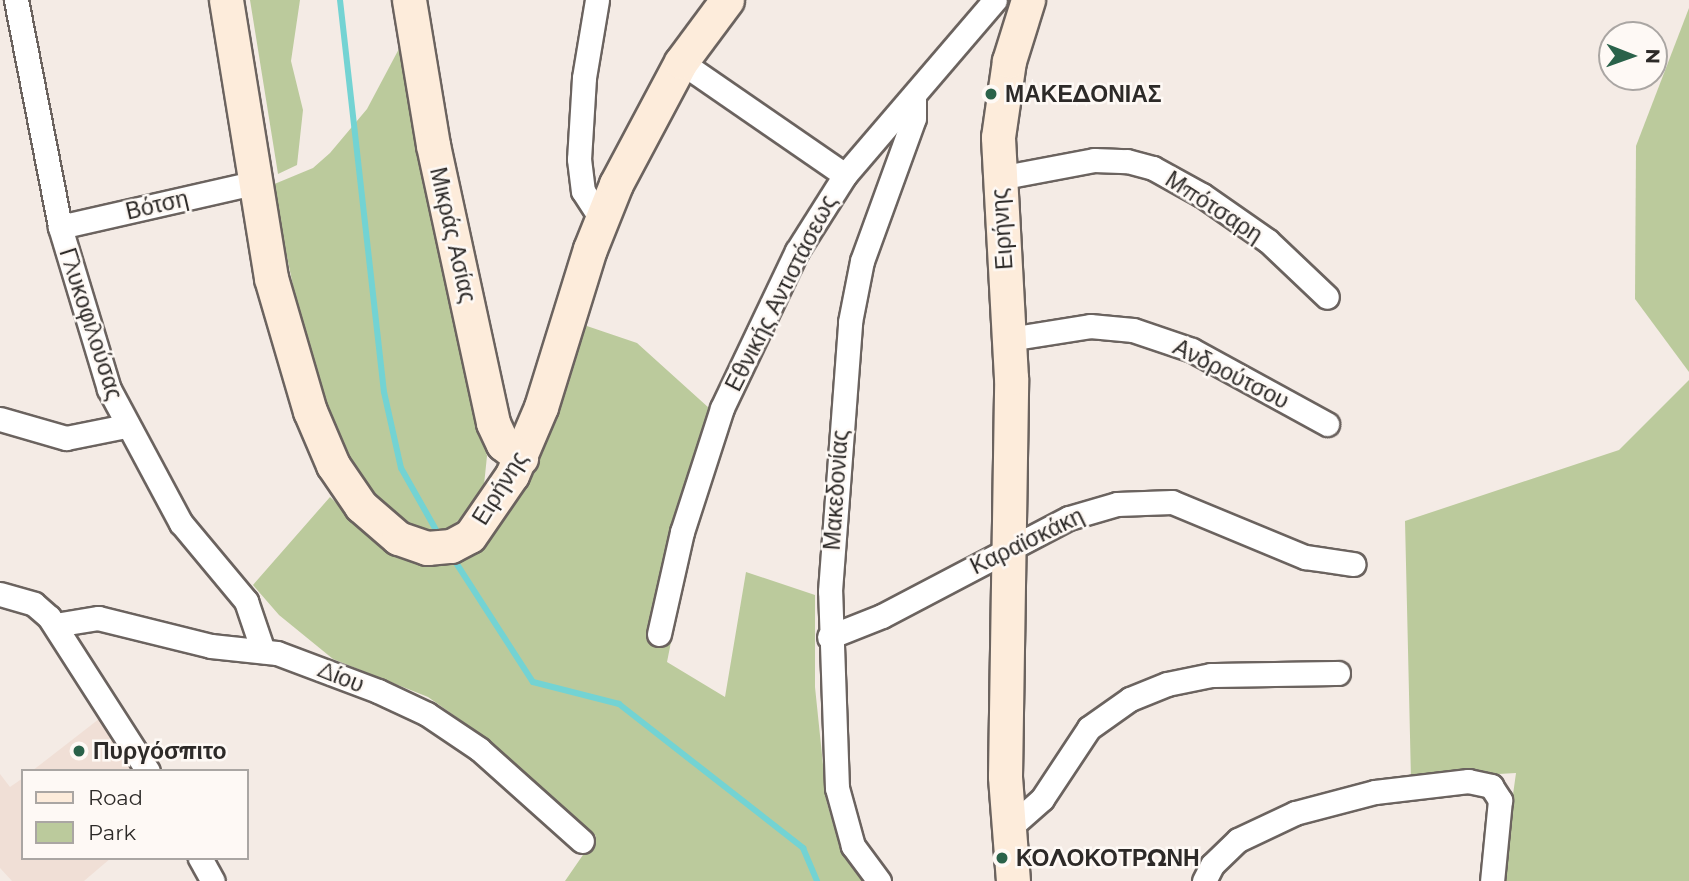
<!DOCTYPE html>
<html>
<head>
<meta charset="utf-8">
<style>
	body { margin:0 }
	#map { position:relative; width:1689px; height:881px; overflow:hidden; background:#f4ebe5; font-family:Montserrat,sans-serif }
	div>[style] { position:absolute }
	.built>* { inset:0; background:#f0dfd6 }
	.green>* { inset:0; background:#bbca9c }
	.stream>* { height:6px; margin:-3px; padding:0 3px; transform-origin:3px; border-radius:3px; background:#73d3d3 }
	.roads { filter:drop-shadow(2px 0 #6b635f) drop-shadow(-2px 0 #6b635f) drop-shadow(0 2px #6b635f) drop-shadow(0 -2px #6b635f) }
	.street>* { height:23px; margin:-11.5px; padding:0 11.5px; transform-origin:11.5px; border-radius:11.5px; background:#fff }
	.secondary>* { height:33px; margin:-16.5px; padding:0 16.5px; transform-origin:16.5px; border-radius:16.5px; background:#fdecdb }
	.dots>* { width:19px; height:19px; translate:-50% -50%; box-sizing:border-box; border:4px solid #fef9f5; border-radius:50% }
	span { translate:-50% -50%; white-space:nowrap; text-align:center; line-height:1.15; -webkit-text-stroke:5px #fef9f5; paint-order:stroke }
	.poi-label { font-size:23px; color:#2d2a28; font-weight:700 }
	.left { translate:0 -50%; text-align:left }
	.street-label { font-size:23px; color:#2d2a28 }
	.legend { position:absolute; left:21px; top:769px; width:228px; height:91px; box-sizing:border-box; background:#fef9f5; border:2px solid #aaa6a3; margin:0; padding:9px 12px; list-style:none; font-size:21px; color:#2d2a28 }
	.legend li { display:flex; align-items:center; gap:14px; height:35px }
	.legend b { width:35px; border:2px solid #aaa6a3 }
	.north { position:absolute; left:1598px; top:21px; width:70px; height:70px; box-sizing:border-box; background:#fef9f5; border:2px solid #aaa6a3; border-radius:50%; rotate:91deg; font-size:19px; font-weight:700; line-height:28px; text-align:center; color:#2d2a28 }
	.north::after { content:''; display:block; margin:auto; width:24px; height:32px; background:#2a624a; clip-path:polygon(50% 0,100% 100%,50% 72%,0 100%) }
</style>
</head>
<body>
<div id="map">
	<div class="built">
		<div style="clip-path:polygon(99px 719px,132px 771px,32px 771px)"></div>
		<div style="clip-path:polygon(0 774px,10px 787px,23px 778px,23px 858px,111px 858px,84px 881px,12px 881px,0 868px)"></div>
	</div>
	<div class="green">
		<div style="clip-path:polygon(250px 0,300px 0,291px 61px,303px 110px,297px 165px,278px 174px)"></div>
		<div style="clip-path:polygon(1689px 8px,1689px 372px,1635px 299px,1636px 146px)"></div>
		<div style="clip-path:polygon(401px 45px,487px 456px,484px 485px,469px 510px,447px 531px,429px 533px,392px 518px,362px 483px,339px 444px,309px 362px,272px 185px,313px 168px,330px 153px,367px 109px)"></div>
		<div style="clip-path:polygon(578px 323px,637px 343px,709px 408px,662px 564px,649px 638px,671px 642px,667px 662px,725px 697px,746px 572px,815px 595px,815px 687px,827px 803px,839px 843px,866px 881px,565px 881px,596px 836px,476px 731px,428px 697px,333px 659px,279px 615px,253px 585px,330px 497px,387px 551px,414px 562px,424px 563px,498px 524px,520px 491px)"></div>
		<div style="clip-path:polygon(1689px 380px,1689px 881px,1501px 881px,1516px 773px,1411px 779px,1405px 521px,1619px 450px)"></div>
	</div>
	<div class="stream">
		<div style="left:340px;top:0;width:394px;rotate:83.6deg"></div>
		<div style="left:384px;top:392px;width:78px;rotate:77.4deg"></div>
		<div style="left:401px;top:468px;width:79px;rotate:60.5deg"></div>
		<div style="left:451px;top:555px;width:151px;rotate:57.2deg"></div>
		<div style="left:533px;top:682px;width:89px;rotate:14.3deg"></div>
		<div style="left:619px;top:704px;width:234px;rotate:38deg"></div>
		<div style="left:803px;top:848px;width:36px;rotate:67deg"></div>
	</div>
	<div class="roads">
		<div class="street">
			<div style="left:16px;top:0;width:231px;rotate:79deg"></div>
			<div style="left:60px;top:227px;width:169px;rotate:73.2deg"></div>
			<div style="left:109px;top:389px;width:152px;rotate:61.8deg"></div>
			<div style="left:181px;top:523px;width:102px;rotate:50.2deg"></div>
			<div style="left:246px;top:601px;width:53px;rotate:71.2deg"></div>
			<div style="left:597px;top:0;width:79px;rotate:99.5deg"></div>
			<div style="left:584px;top:78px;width:81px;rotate:93.5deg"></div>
			<div style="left:579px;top:159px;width:32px;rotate:83deg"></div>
			<div style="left:583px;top:191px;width:33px;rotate:57deg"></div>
			<div style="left:681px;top:62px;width:199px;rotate:34.6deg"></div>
			<div style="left:999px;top:178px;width:97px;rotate:-10.7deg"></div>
			<div style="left:1094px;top:160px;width:33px;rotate:2deg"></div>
			<div style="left:1127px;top:161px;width:27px;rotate:15deg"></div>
			<div style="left:1153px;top:168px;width:56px;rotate:28.9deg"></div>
			<div style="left:1202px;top:195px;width:80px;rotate:34.9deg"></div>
			<div style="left:1268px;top:241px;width:81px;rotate:43.5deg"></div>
			<div style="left:60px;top:227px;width:198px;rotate:-12.8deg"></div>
			<div style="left:1009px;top:339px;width:82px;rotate:-9.1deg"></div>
			<div style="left:1090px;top:326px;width:43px;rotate:5.3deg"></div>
			<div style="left:1133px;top:330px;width:62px;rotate:18.7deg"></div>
			<div style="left:1192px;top:350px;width:154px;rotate:28.7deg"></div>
			<div style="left:0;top:419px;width:69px;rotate:16.1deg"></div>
			<div style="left:66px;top:438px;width:61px;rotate:-11.3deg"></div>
			<div style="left:0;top:594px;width:35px;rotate:16deg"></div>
			<div style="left:34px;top:604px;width:20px;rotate:41deg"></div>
			<div style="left:49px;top:617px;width:183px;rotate:57.3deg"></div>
			<div style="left:55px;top:625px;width:44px;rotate:-9.2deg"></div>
			<div style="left:98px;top:618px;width:116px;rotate:13.9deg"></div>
			<div style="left:211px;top:646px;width:66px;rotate:6.1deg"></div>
			<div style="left:277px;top:653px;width:108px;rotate:20.6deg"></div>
			<div style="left:378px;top:691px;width:54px;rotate:25.1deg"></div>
			<div style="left:427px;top:714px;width:63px;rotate:33.9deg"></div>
			<div style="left:479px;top:749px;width:138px;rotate:41.8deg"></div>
			<div style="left:659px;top:634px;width:105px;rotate:-77.3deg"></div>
			<div style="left:682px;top:532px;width:130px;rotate:-72.1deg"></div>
			<div style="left:722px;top:408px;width:174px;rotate:-64.5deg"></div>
			<div style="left:797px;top:251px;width:90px;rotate:-57.7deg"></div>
			<div style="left:845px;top:175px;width:230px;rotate:-49.4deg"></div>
			<div style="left:829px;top:637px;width:57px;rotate:-21.6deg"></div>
			<div style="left:882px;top:616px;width:211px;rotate:-27.7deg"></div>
			<div style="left:1069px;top:518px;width:50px;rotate:-16.3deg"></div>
			<div style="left:1117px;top:504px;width:55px;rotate:-2.1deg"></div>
			<div style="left:1172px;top:502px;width:144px;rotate:22.5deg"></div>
			<div style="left:1305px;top:557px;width:49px;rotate:8.3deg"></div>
			<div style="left:1007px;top:830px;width:47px;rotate:-41.5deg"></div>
			<div style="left:1042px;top:799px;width:85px;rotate:-56.5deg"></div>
			<div style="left:1089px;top:728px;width:50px;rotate:-35.3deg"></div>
			<div style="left:1130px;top:699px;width:40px;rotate:-22deg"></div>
			<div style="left:1167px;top:684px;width:45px;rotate:-11.6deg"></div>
			<div style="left:1211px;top:675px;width:127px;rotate:-0.9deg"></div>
			<div style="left:200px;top:858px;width:26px;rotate:61deg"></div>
			<div style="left:879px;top:881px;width:44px;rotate:-126.6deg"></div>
			<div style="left:853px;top:846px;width:60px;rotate:-105.4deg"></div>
			<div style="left:837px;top:788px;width:197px;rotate:-92deg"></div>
			<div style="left:830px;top:591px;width:270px;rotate:-85.7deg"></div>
			<div style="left:850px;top:322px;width:62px;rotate:-78.9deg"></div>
			<div style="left:862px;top:261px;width:152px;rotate:-70deg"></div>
			<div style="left:914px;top:118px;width:20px;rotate:-90deg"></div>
			<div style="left:1204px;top:881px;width:18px;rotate:-63deg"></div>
			<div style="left:1212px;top:865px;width:36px;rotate:-44deg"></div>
			<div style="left:1238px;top:840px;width:63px;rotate:-25.3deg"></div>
			<div style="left:1295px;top:813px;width:83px;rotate:-14.7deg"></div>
			<div style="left:1375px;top:792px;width:94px;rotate:-6.7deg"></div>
			<div style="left:1468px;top:781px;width:24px;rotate:12deg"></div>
			<div style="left:1491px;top:786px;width:17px;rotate:57deg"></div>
			<div style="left:1500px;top:800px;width:81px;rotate:95.6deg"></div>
		</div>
		<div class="secondary">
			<div style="left:226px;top:0;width:282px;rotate:80.8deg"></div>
			<div style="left:271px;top:278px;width:139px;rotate:73.7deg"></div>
			<div style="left:310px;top:411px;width:59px;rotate:66.9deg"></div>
			<div style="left:333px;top:465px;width:50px;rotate:55.7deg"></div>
			<div style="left:361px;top:506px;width:49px;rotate:40.9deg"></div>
			<div style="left:398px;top:538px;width:31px;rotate:19deg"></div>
			<div style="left:427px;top:548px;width:24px;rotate:-5deg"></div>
			<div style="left:451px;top:546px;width:21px;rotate:-28deg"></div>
			<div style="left:470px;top:536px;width:74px;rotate:-55.5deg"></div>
			<div style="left:512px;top:475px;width:74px;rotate:-66.9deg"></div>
			<div style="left:541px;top:407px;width:165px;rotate:-72.8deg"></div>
			<div style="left:590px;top:249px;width:70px;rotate:-68.2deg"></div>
			<div style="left:616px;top:184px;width:138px;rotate:-62deg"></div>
			<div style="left:681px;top:62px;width:77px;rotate:-53.4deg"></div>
			<div style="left:409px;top:0;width:147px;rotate:80.6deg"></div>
			<div style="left:433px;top:145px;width:284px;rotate:77.8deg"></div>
			<div style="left:493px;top:423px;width:23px;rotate:65deg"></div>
			<div style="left:503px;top:444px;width:23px;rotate:38deg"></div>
			<div style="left:1013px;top:881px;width:105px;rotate:-94.4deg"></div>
			<div style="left:1005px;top:776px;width:398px;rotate:-89.1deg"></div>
			<div style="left:1011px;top:378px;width:241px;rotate:-93.1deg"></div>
			<div style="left:998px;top:137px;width:77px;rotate:-81.8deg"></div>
			<div style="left:1009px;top:61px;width:64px;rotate:-72.7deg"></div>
		</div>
	</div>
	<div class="dots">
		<div style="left:991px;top:94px;background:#2a624a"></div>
		<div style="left:79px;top:751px;background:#2a624a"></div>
		<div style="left:1002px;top:858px;background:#2a624a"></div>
	</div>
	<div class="poi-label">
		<span class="left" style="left:1005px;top:94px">ΜΑΚΕΔΟΝΙΑΣ</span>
		<span class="left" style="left:93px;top:751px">Πυργόσπιτο</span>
		<span class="left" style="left:1016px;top:858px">ΚΟΛΟΚΟΤΡΩΝΗ</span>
	</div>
	<div class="street-label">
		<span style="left:157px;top:205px;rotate:-13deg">Βότση</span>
		<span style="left:1214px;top:207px;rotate:33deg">Μπότσαρη</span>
		<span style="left:1002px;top:229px;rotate:-94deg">Ειρήνης</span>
		<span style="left:453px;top:235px;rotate:77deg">Μικράς Ασίας</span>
		<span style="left:781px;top:293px;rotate:-63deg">Εθνικής Αντιστάσεως</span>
		<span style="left:91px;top:324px;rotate:72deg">Γλυκοφιλούσας</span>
		<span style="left:1231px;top:374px;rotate:27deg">Ανδρούτσου</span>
		<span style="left:500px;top:488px;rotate:-58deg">Ειρήνης</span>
		<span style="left:836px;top:490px;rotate:-86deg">Μακεδονίας</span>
		<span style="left:1027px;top:541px;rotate:-26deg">Καραϊσκάκη</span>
		<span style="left:341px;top:677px;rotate:22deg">Δίου</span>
	</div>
	<ul class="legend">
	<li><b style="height:9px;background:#fdecdb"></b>Road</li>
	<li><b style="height:19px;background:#bbca9c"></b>Park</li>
	</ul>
	<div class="north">N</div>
</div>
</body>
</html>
